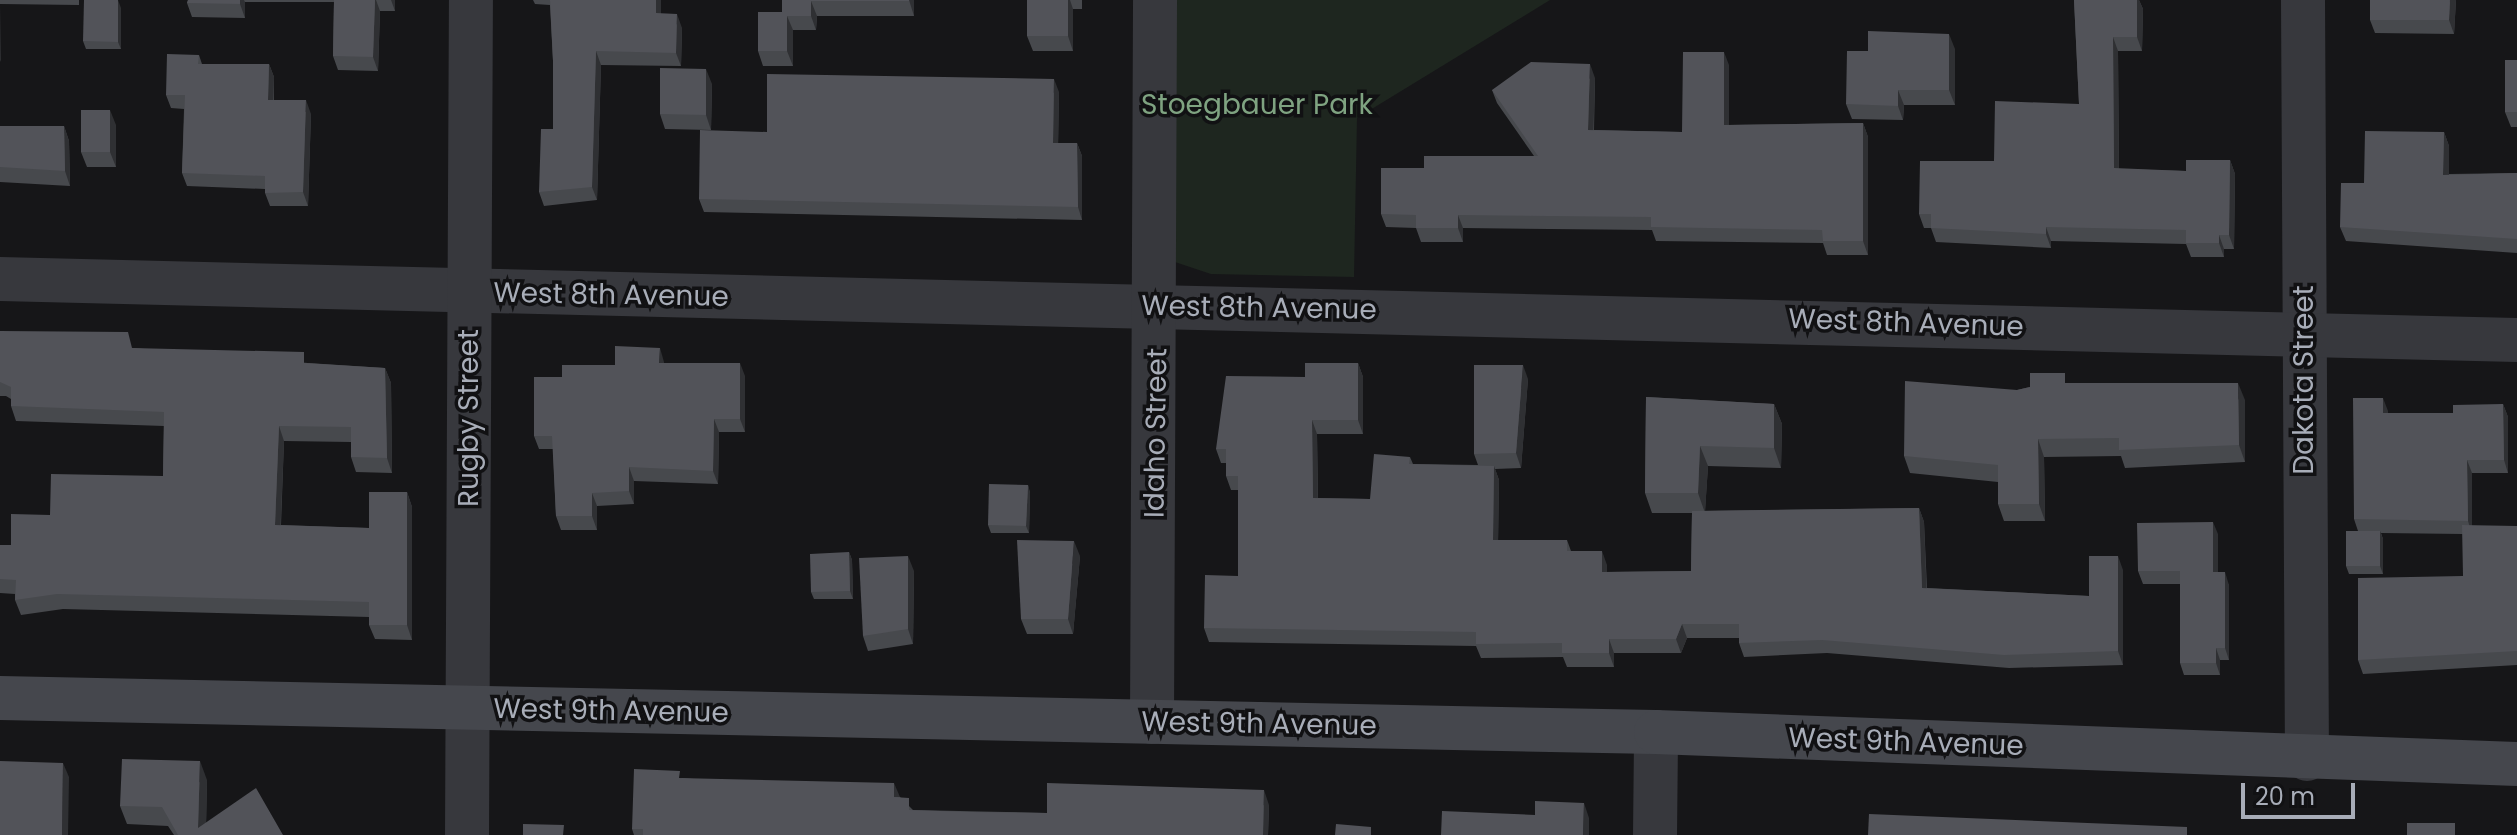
<!DOCTYPE html>
<html>
<head>
<meta charset="utf-8">
<style>
	body { margin:0 }
	#map { position:relative; width:2517px; height:835px; overflow:hidden; background:#161618; font-family:Poppins,sans-serif }
	div>[style] { position:absolute }
	.green>* { inset:0; background:#1e261f }
	.street>* { height:44px; margin:-22px; padding:0 22px; transform-origin:22px; border-radius:22px; background:#37383d }
	.secondary>* { height:44px; margin:-22px; padding:0 22px; transform-origin:22px; border-radius:22px; background:#45474d }
	.wall>* { inset:0; background:#47494d }
	.shaded-wall>* { inset:0; background:#2f3033 }
	.building>* { inset:0; background:#525359 }
	span { translate:-50% -50%; white-space:nowrap; text-align:center; line-height:1.15; -webkit-text-stroke:7px #111113; paint-order:stroke }
	.park-label { font-size:28px; color:#7fa381 }
	.street-label { font-size:28px; color:#a8adb8 }
	.scale { position:absolute; left:2241px; top:783px; width:114px; height:36px; box-sizing:border-box; border:4px solid #a8adb8; border-top:0; padding-left:10px; font-size:24px; line-height:28px; white-space:nowrap; color:#a8adb8; -webkit-text-stroke:6px #111113; paint-order:stroke }
</style>
</head>
<body>
<div id="map">
	<div class="green">
		<div style="clip-path:polygon(1155px 0,1550px 0,1357px 118px,1354px 277px,1211px 274px,1157px 256px)"></div>
	</div>
	<div class="street">
		<div style="left:2303px;top:0;width:759px;rotate:89.7deg"></div>
		<div style="left:0;top:279px;width:2518px;rotate:1.39deg"></div>
		<div style="left:1152px;top:722px;width:722px;rotate:-89.76deg"></div>
		<div style="left:467px;top:835px;width:835px;rotate:-89.73deg"></div>
		<div style="left:1655px;top:835px;width:103px;rotate:-89.4deg"></div>
	</div>
	<div class="secondary">
		<div style="left:0;top:698px;width:1656px;rotate:1.18deg"></div>
		<div style="left:1656px;top:732px;width:862px;rotate:2.13deg"></div>
	</div>
	<div class="wall">
		<div style="clip-path:polygon(0 0,79px 0,79px 5px,0 4px,0 62px)"></div>
		<div style="clip-path:polygon(188px 0,395px 0,395px 11px,380px 11px,378px 71px,338px 70px,333px 56px,334px 2px,245px 2px,245px 18px,192px 17px,187px 3px)"></div>
		<div style="clip-path:polygon(533px 0,661px 0,661px 14px,682px 28px,681px 66px,601px 65px,597px 200px,544px 206px,539px 192px,553px 129px,553px 61px,550px 5px,535px 4px)"></div>
		<div style="clip-path:polygon(782px 0,914px 0,914px 16px,817px 16px,816px 30px,793px 30px,793px 66px,763px 66px,758px 51px,782px 12px)"></div>
		<div style="clip-path:polygon(1027px 0,1082px 0,1082px 9px,1073px 9px,1073px 51px,1033px 51px,1027px 36px)"></div>
		<div style="clip-path:polygon(2074px 0,2139px 0,2143px 9px,2142px 51px,2118px 51px,2119px 169px,2186px 171px,2230px 160px,2235px 174px,2234px 249px,2224px 249px,2224px 257px,2191px 257px,2186px 244px,2051px 241px,2051px 248px,1936px 242px,1931px 228px,1924px 228px,1919px 214px,1994px 161px,2079px 104px)"></div>
		<div style="clip-path:polygon(2456px 0,2454px 34px,2375px 33px,2370px 20px)"></div>
		<div style="clip-path:polygon(121px 8px,121px 49px,86px 49px,83px 41px)"></div>
		<div style="clip-path:polygon(1955px 49px,1955px 105px,1904px 105px,1903px 120px,1852px 119px,1846px 104px)"></div>
		<div style="clip-path:polygon(199px 55px,202px 64px,269px 64px,274px 77px,274px 100px,311px 114px,308px 206px,270px 206px,265px 193px,265px 189px,187px 186px,182px 173px,184px 109px,171px 108px,166px 95px)"></div>
		<div style="clip-path:polygon(2517px 60px,2517px 127px,2511px 127px,2505px 112px)"></div>
		<div style="clip-path:polygon(1729px 65px,1729px 125px,1863px 123px,1868px 137px,1868px 255px,1827px 255px,1823px 243px,1656px 241px,1652px 230px,1463px 228px,1463px 242px,1421px 242px,1416px 228px,1386px 227px,1381px 214px,1424px 168px,1534px 156px,1497px 103px,1492px 90px,1595px 78px,1594px 130px,1682px 132px)"></div>
		<div style="clip-path:polygon(712px 84px,711px 130px,665px 129px,660px 114px)"></div>
		<div style="clip-path:polygon(1059px 92px,1058px 143px,1077px 143px,1082px 156px,1082px 220px,704px 212px,699px 199px,767px 132px)"></div>
		<div style="clip-path:polygon(116px 125px,116px 167px,87px 167px,81px 152px)"></div>
		<div style="clip-path:polygon(0 126px,64px 126px,69px 141px,70px 186px,0 182px)"></div>
		<div style="clip-path:polygon(2444px 132px,2449px 146px,2449px 174px,2517px 173px,2517px 253px,2346px 241px,2340px 227px,2364px 183px)"></div>
		<div style="clip-path:polygon(0 331px,133px 348px,308px 363px,385px 368px,391px 383px,392px 473px,356px 472px,351px 457px,351px 442px,284px 441px,281px 525px,369px 528px,407px 492px,412px 507px,412px 640px,375px 639px,369px 625px,369px 617px,63px 609px,21px 615px,15px 600px,15px 594px,0 593px,0 545px,11px 545px,50px 515px,163px 476px,164px 426px,16px 421px,11px 406px,11px 399px,6px 396px,0 396px)"></div>
		<div style="clip-path:polygon(664px 363px,745px 376px,745px 432px,719px 432px,718px 484px,634px 481px,634px 504px,597px 506px,597px 530px,561px 530px,556px 516px,553px 449px,539px 449px,534px 436px,562px 377px,615px 365px)"></div>
		<div style="clip-path:polygon(1358px 363px,1363px 377px,1363px 434px,1317px 434px,1318px 498px,1370px 499px,1410px 457px,1413px 464px,1478px 465px,1474px 454px,1528px 379px,1521px 468px,1495px 469px,1499px 480px,1498px 540px,1567px 540px,1571px 551px,1607px 565px,1607px 572px,1691px 571px,1692px 513px,1652px 513px,1645px 493px,1646px 397px,1774px 404px,1782px 424px,1781px 468px,1708px 466px,1705px 511px,1919px 508px,1924px 522px,1927px 588px,2089px 596px,2123px 570px,2123px 665px,2009px 668px,1827px 653px,1744px 657px,1739px 643px,1739px 638px,1687px 638px,1681px 653px,1614px 653px,1614px 667px,1567px 667px,1563px 657px,1481px 658px,1476px 646px,1209px 642px,1204px 628px,1238px 576px,1238px 490px,1231px 490px,1226px 476px,1226px 463px,1221px 463px,1216px 449px,1305px 377px)"></div>
		<div style="clip-path:polygon(2069px 383px,2245px 400px,2245px 462px,2125px 468px,2121px 456px,2044px 457px,2045px 521px,2004px 521px,1998px 504px,1998px 482px,1910px 473px,1904px 456px,2017px 390px,2030px 387px)"></div>
		<div style="clip-path:polygon(2503px 404px,2508px 417px,2508px 473px,2472px 473px,2472px 526px,2517px 526px,2517px 665px,2363px 674px,2358px 660px,2463px 576px,2463px 534px,2381px 533px,2383px 539px,2383px 574px,2349px 574px,2346px 566px,2358px 531px,2354px 519px,2388px 411px,2388px 413px,2453px 413px)"></div>
		<div style="clip-path:polygon(1028px 485px,1030px 493px,1029px 533px,991px 533px,988px 525px)"></div>
		<div style="clip-path:polygon(2218px 534px,2218px 572px,2229px 585px,2229px 660px,2220px 660px,2220px 675px,2184px 675px,2180px 663px,2180px 584px,2143px 584px,2138px 571px)"></div>
		<div style="clip-path:polygon(849px 552px,852px 560px,853px 599px,814px 599px,811px 592px)"></div>
		<div style="clip-path:polygon(1080px 556px,1073px 634px,1027px 634px,1021px 619px)"></div>
		<div style="clip-path:polygon(914px 571px,913px 644px,868px 651px,863px 636px)"></div>
		<div style="clip-path:polygon(682px 778px,900px 797px,913px 810px,1047px 813px,1269px 805px,1268px 835px,634px 835px,632px 829px)"></div>
		<div style="clip-path:polygon(207px 780px,206px 823px,283px 835px,174px 835px,168px 826px,127px 824px,120px 806px)"></div>
	</div>
	<div class="shaded-wall">
		<div style="clip-path:polygon(118px 0,121px 8px,121px 49px,118px 42px)"></div>
		<div style="clip-path:polygon(240px 0,244px 0,245px 2px,245px 18px,240px 4px)"></div>
		<div style="clip-path:polygon(375px 0,376px 0,380px 11px,378px 71px,373px 57px)"></div>
		<div style="clip-path:polygon(391px 0,395px 0,395px 11px)"></div>
		<div style="clip-path:polygon(656px 0,661px 0,661px 27px,656px 13px)"></div>
		<div style="clip-path:polygon(909px 0,914px 0,914px 16px)"></div>
		<div style="clip-path:polygon(1068px 0,1070px 0,1073px 9px,1073px 51px,1068px 36px)"></div>
		<div style="clip-path:polygon(2137px 0,2139px 0,2143px 9px,2142px 51px,2137px 37px)"></div>
		<div style="clip-path:polygon(2450px 0,2456px 0,2454px 34px,2449px 20px)"></div>
		<div style="clip-path:polygon(811px 1px,817px 16px,816px 30px,811px 16px)"></div>
		<div style="clip-path:polygon(0 3px,0 4px,1px 62px,0 60px)"></div>
		<div style="clip-path:polygon(677px 14px,682px 28px,681px 66px,676px 53px)"></div>
		<div style="clip-path:polygon(787px 16px,793px 30px,793px 66px,787px 51px)"></div>
		<div style="clip-path:polygon(1949px 34px,1955px 49px,1955px 105px,1949px 90px)"></div>
		<div style="clip-path:polygon(2113px 37px,2118px 51px,2119px 182px,2114px 168px)"></div>
		<div style="clip-path:polygon(596px 51px,601px 65px,597px 200px,592px 187px)"></div>
		<div style="clip-path:polygon(1724px 52px,1729px 65px,1729px 139px,1724px 125px)"></div>
		<div style="clip-path:polygon(269px 64px,274px 77px,273px 114px,268px 100px)"></div>
		<div style="clip-path:polygon(1590px 64px,1595px 78px,1593px 143px,1588px 130px)"></div>
		<div style="clip-path:polygon(706px 69px,712px 84px,711px 130px,706px 115px)"></div>
		<div style="clip-path:polygon(1054px 79px,1059px 92px,1058px 156px,1053px 143px)"></div>
		<div style="clip-path:polygon(1898px 90px,1904px 105px,1903px 120px,1898px 106px)"></div>
		<div style="clip-path:polygon(306px 100px,311px 114px,308px 206px,303px 192px)"></div>
		<div style="clip-path:polygon(110px 110px,116px 125px,116px 167px,110px 152px)"></div>
		<div style="clip-path:polygon(1863px 123px,1868px 137px,1868px 255px,1863px 241px)"></div>
		<div style="clip-path:polygon(64px 126px,69px 141px,70px 186px,65px 171px)"></div>
		<div style="clip-path:polygon(2444px 132px,2449px 146px,2449px 189px,2443px 175px)"></div>
		<div style="clip-path:polygon(1077px 143px,1082px 156px,1082px 220px,1078px 207px)"></div>
		<div style="clip-path:polygon(2230px 160px,2235px 174px,2234px 249px,2229px 235px)"></div>
		<div style="clip-path:polygon(1458px 215px,1463px 228px,1463px 242px,1458px 228px)"></div>
		<div style="clip-path:polygon(2046px 227px,2051px 241px,2051px 248px,2046px 234px)"></div>
		<div style="clip-path:polygon(2219px 235px,2224px 249px,2224px 257px,2219px 243px)"></div>
		<div style="clip-path:polygon(660px 348px,664px 362px,664px 376px,659px 363px)"></div>
		<div style="clip-path:polygon(740px 363px,745px 376px,745px 432px,740px 419px)"></div>
		<div style="clip-path:polygon(1358px 363px,1363px 377px,1363px 434px,1358px 420px)"></div>
		<div style="clip-path:polygon(1523px 365px,1528px 379px,1521px 468px,1516px 453px)"></div>
		<div style="clip-path:polygon(385px 368px,391px 383px,392px 473px,387px 458px)"></div>
		<div style="clip-path:polygon(2238px 383px,2245px 400px,2245px 462px,2239px 445px)"></div>
		<div style="clip-path:polygon(2383px 398px,2388px 411px,2388px 426px,2383px 413px)"></div>
		<div style="clip-path:polygon(1774px 404px,1782px 424px,1781px 468px,1774px 448px)"></div>
		<div style="clip-path:polygon(2503px 404px,2508px 417px,2508px 473px,2504px 460px)"></div>
		<div style="clip-path:polygon(714px 419px,719px 432px,718px 484px,713px 471px)"></div>
		<div style="clip-path:polygon(1312px 420px,1317px 434px,1318px 512px,1313px 498px)"></div>
		<div style="clip-path:polygon(279px 426px,284px 441px,280px 540px,275px 525px)"></div>
		<div style="clip-path:polygon(2038px 439px,2044px 457px,2045px 521px,2039px 504px)"></div>
		<div style="clip-path:polygon(1700px 446px,1708px 466px,1705px 513px,1698px 493px)"></div>
		<div style="clip-path:polygon(2467px 460px,2472px 473px,2472px 534px,2468px 521px)"></div>
		<div style="clip-path:polygon(1494px 466px,1499px 480px,1498px 554px,1493px 540px)"></div>
		<div style="clip-path:polygon(629px 467px,634px 481px,634px 504px,629px 491px)"></div>
		<div style="clip-path:polygon(1028px 485px,1030px 493px,1029px 533px,1026px 526px)"></div>
		<div style="clip-path:polygon(407px 492px,412px 507px,412px 640px,407px 625px)"></div>
		<div style="clip-path:polygon(592px 493px,597px 506px,597px 530px,592px 516px)"></div>
		<div style="clip-path:polygon(1919px 508px,1924px 522px,1927px 602px,1922px 588px)"></div>
		<div style="clip-path:polygon(2213px 522px,2218px 534px,2218px 585px,2213px 572px)"></div>
		<div style="clip-path:polygon(2380px 531px,2383px 539px,2383px 574px,2380px 566px)"></div>
		<div style="clip-path:polygon(1074px 541px,1080px 556px,1073px 634px,1068px 619px)"></div>
		<div style="clip-path:polygon(1602px 551px,1607px 565px,1607px 586px,1602px 572px)"></div>
		<div style="clip-path:polygon(849px 552px,852px 560px,853px 599px,850px 591px)"></div>
		<div style="clip-path:polygon(908px 556px,914px 571px,913px 644px,908px 629px)"></div>
		<div style="clip-path:polygon(2118px 556px,2123px 570px,2123px 665px,2118px 651px)"></div>
		<div style="clip-path:polygon(2225px 572px,2229px 585px,2229px 660px,2225px 648px)"></div>
		<div style="clip-path:polygon(1682px 624px,1687px 638px,1681px 653px,1676px 639px)"></div>
		<div style="clip-path:polygon(1609px 639px,1614px 653px,1614px 667px,1609px 653px)"></div>
		<div style="clip-path:polygon(2216px 648px,2220px 660px,2220px 675px,2216px 663px)"></div>
		<div style="clip-path:polygon(200px 761px,207px 780px,206px 835px,198px 828px)"></div>
		<div style="clip-path:polygon(63px 763px,69px 777px,68px 835px,62px 835px)"></div>
		<div style="clip-path:polygon(894px 783px,900px 797px,894px 797px)"></div>
		<div style="clip-path:polygon(1264px 790px,1269px 805px,1268px 835px,1263px 835px)"></div>
		<div style="clip-path:polygon(1584px 803px,1589px 818px,1589px 835px,1583px 835px)"></div>
	</div>
	<div class="building">
		<div style="clip-path:polygon(84px 0,118px 0,118px 42px,83px 41px)"></div>
		<div style="clip-path:polygon(188px 0,240px 0,240px 4px,187px 3px)"></div>
		<div style="clip-path:polygon(334px 0,375px 0,373px 57px,333px 56px)"></div>
		<div style="clip-path:polygon(550px 0,656px 0,656px 13px,677px 14px,676px 53px,596px 51px,592px 187px,539px 192px,541px 129px,553px 129px,553px 61px)"></div>
		<div style="clip-path:polygon(782px 0,909px 0,909px 1px,811px 1px,811px 16px,787px 16px,787px 51px,758px 51px,758px 12px,782px 12px)"></div>
		<div style="clip-path:polygon(1027px 0,1068px 0,1068px 36px,1027px 36px)"></div>
		<div style="clip-path:polygon(2074px 0,2137px 0,2137px 37px,2113px 37px,2114px 168px,2186px 171px,2186px 160px,2230px 160px,2229px 235px,2219px 235px,2219px 243px,2186px 243px,2186px 230px,2046px 227px,2046px 234px,1931px 228px,1931px 214px,1919px 214px,1920px 161px,1994px 161px,1995px 101px,2079px 104px)"></div>
		<div style="clip-path:polygon(2370px 0,2450px 0,2449px 20px,2370px 20px)"></div>
		<div style="clip-path:polygon(1868px 31px,1949px 34px,1949px 90px,1898px 90px,1898px 106px,1846px 104px,1847px 51px,1868px 51px)"></div>
		<div style="clip-path:polygon(1683px 52px,1724px 52px,1724px 125px,1863px 123px,1863px 241px,1823px 241px,1822px 230px,1651px 227px,1651px 217px,1458px 215px,1458px 228px,1416px 228px,1416px 215px,1381px 214px,1381px 168px,1424px 168px,1424px 156px,1538px 156px,1492px 90px,1531px 62px,1590px 64px,1588px 130px,1682px 132px)"></div>
		<div style="clip-path:polygon(167px 54px,199px 55px,198px 64px,269px 64px,268px 100px,306px 100px,303px 192px,265px 193px,265px 176px,182px 173px,185px 95px,166px 95px)"></div>
		<div style="clip-path:polygon(2505px 60px,2517px 60px,2517px 112px,2505px 112px)"></div>
		<div style="clip-path:polygon(660px 68px,706px 69px,706px 115px,660px 114px)"></div>
		<div style="clip-path:polygon(767px 74px,1054px 79px,1053px 143px,1077px 143px,1078px 207px,699px 199px,700px 130px,767px 132px)"></div>
		<div style="clip-path:polygon(81px 110px,110px 110px,110px 152px,81px 152px)"></div>
		<div style="clip-path:polygon(0 126px,64px 126px,65px 171px,0 167px)"></div>
		<div style="clip-path:polygon(2365px 131px,2444px 132px,2443px 175px,2517px 173px,2517px 239px,2340px 227px,2341px 183px,2364px 183px)"></div>
		<div style="clip-path:polygon(0 331px,128px 332px,132px 348px,304px 352px,304px 363px,385px 368px,387px 458px,351px 457px,351px 427px,279px 426px,275px 525px,369px 528px,369px 492px,407px 492px,407px 625px,369px 625px,369px 602px,57px 594px,15px 600px,16px 580px,0 579px,0 545px,11px 545px,11px 514px,50px 515px,51px 474px,163px 476px,164px 412px,11px 406px,11px 387px,0 382px)"></div>
		<div style="clip-path:polygon(615px 346px,660px 348px,659px 363px,740px 363px,740px 419px,714px 419px,713px 471px,629px 467px,629px 491px,592px 493px,592px 516px,556px 516px,552px 436px,534px 436px,534px 377px,562px 377px,562px 365px,615px 365px)"></div>
		<div style="clip-path:polygon(1305px 363px,1358px 363px,1358px 420px,1312px 420px,1313px 498px,1370px 499px,1374px 454px,1410px 457px,1409px 464px,1494px 466px,1493px 540px,1567px 540px,1567px 551px,1602px 551px,1602px 572px,1691px 571px,1692px 511px,1919px 508px,1922px 588px,2089px 596px,2089px 556px,2118px 556px,2118px 651px,2004px 655px,1822px 640px,1739px 643px,1739px 624px,1682px 624px,1676px 639px,1609px 639px,1609px 653px,1562px 653px,1562px 643px,1476px 644px,1476px 632px,1204px 628px,1205px 575px,1238px 576px,1238px 476px,1226px 476px,1226px 449px,1216px 449px,1226px 376px,1305px 377px)"></div>
		<div style="clip-path:polygon(1474px 365px,1523px 365px,1516px 453px,1474px 454px)"></div>
		<div style="clip-path:polygon(2030px 373px,2065px 373px,2065px 383px,2238px 383px,2239px 445px,2119px 450px,2119px 438px,2038px 439px,2039px 504px,1998px 504px,1998px 465px,1904px 456px,1905px 381px,2017px 390px,2030px 387px)"></div>
		<div style="clip-path:polygon(1646px 397px,1774px 404px,1774px 448px,1700px 446px,1698px 493px,1645px 493px)"></div>
		<div style="clip-path:polygon(2353px 398px,2383px 398px,2383px 413px,2453px 413px,2453px 405px,2503px 404px,2504px 460px,2467px 460px,2468px 521px,2354px 519px)"></div>
		<div style="clip-path:polygon(989px 484px,1028px 485px,1026px 526px,988px 525px)"></div>
		<div style="clip-path:polygon(2213px 522px,2213px 572px,2225px 572px,2225px 648px,2216px 648px,2216px 663px,2180px 663px,2180px 571px,2138px 571px,2137px 523px)"></div>
		<div style="clip-path:polygon(2462px 525px,2517px 526px,2517px 651px,2358px 660px,2358px 578px,2463px 576px)"></div>
		<div style="clip-path:polygon(2346px 531px,2380px 531px,2380px 566px,2346px 566px)"></div>
		<div style="clip-path:polygon(1017px 540px,1074px 541px,1068px 619px,1021px 619px)"></div>
		<div style="clip-path:polygon(849px 552px,850px 591px,811px 592px,810px 554px)"></div>
		<div style="clip-path:polygon(908px 556px,908px 629px,863px 636px,859px 558px)"></div>
		<div style="clip-path:polygon(122px 759px,200px 761px,198px 828px,256px 788px,283px 835px,178px 835px,162px 807px,120px 806px)"></div>
		<div style="clip-path:polygon(0 761px,63px 763px,62px 835px,0 835px)"></div>
		<div style="clip-path:polygon(634px 769px,680px 771px,679px 778px,894px 783px,894px 797px,909px 798px,909px 810px,971px 812px,1047px 813px,1047px 783px,1264px 790px,1263px 835px,643px 835px,643px 829px,632px 829px)"></div>
		<div style="clip-path:polygon(1535px 801px,1584px 803px,1583px 835px,1441px 835px,1442px 811px,1535px 815px)"></div>
		<div style="clip-path:polygon(1869px 814px,2187px 827px,2187px 835px,1868px 835px)"></div>
		<div style="clip-path:polygon(2407px 823px,2455px 823px,2455px 835px,2407px 835px)"></div>
		<div style="clip-path:polygon(523px 824px,564px 825px,563px 835px,523px 835px)"></div>
		<div style="clip-path:polygon(1336px 824px,1371px 827px,1371px 835px,1335px 835px)"></div>
	</div>
	<div class="park-label">
		<span style="left:1257px;top:105px">Stoegbauer Park</span>
	</div>
	<div class="street-label">
		<span style="left:611px;top:295px;rotate:1deg">West 8th Avenue</span>
		<span style="left:1259px;top:308px;rotate:1deg">West 8th Avenue</span>
		<span style="left:1906px;top:323px;rotate:2deg">West 8th Avenue</span>
		<span style="left:2304px;top:380px;rotate:-90deg">Dakota Street</span>
		<span style="left:469px;top:418px;rotate:-90deg">Rugby Street</span>
		<span style="left:1156px;top:433px;rotate:-89deg">Idaho Street</span>
		<span style="left:611px;top:711px;rotate:1deg">West 9th Avenue</span>
		<span style="left:1259px;top:724px;rotate:1deg">West 9th Avenue</span>
		<span style="left:1906px;top:742px;rotate:2deg">West 9th Avenue</span>
	</div>
	<div class="scale">20 m</div>
</div>
</body>
</html>
